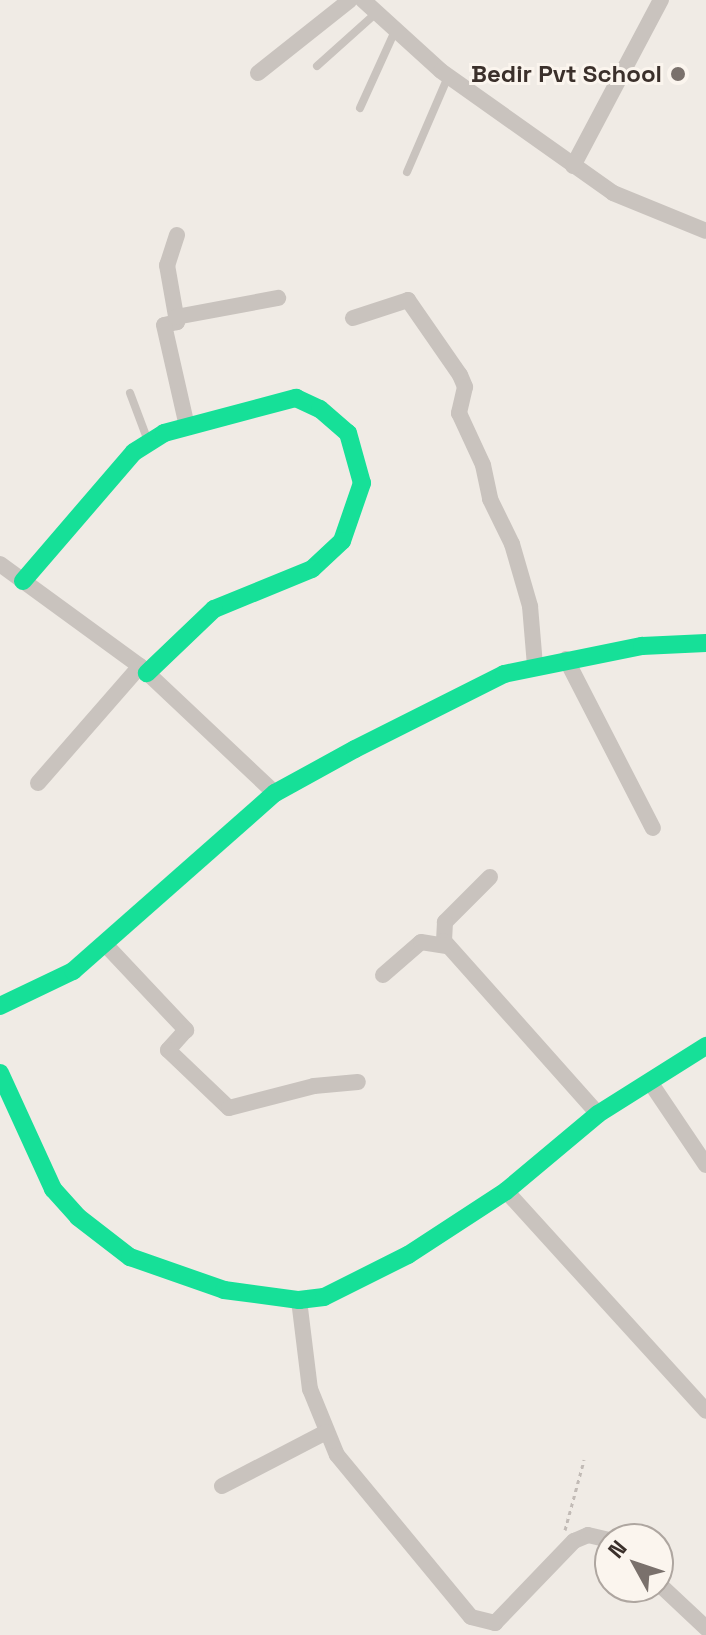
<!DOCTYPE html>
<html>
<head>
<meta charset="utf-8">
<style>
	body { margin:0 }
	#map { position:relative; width:706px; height:1635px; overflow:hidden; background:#f0ebe5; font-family:"Space Grotesk",sans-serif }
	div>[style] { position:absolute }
	.path>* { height:3px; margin-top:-1.5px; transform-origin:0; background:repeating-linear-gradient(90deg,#c2bbb6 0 4px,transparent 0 8px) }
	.lane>* { height:8px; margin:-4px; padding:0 4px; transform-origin:4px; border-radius:4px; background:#c9c3be }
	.street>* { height:16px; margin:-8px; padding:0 8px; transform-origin:8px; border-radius:8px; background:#c9c3be }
	.fast>* { height:18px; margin:-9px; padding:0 9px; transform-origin:9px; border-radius:9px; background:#16e098 }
	.dots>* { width:22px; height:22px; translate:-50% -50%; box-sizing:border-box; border:4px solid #fbf5ee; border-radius:50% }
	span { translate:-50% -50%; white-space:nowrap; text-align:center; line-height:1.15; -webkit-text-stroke:6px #fbf5ee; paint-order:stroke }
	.poi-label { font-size:24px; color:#3b302b; font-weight:700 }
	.right { translate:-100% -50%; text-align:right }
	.north { position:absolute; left:594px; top:1523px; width:80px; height:80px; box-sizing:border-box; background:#fbf5ee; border:2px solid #aea6a0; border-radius:50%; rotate:310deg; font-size:22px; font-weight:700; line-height:32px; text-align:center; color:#3b302b }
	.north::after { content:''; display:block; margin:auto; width:28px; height:36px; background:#7a716c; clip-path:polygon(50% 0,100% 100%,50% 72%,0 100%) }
</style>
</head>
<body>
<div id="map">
	<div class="path">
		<div style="left:565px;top:1530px;width:73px;rotate:-74.8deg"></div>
	</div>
	<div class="lane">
		<div style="left:317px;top:66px;width:78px;rotate:-41.9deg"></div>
		<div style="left:360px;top:108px;width:85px;rotate:-65.6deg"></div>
		<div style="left:407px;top:172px;width:103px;rotate:-66.7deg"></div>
		<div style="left:130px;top:393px;width:51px;rotate:69.4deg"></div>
	</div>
	<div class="street">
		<div style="left:363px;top:0;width:105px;rotate:42.3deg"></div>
		<div style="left:441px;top:71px;width:211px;rotate:35.3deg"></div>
		<div style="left:613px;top:193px;width:100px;rotate:22.2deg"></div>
		<div style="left:258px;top:73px;width:117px;rotate:-38.4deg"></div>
		<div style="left:573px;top:166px;width:188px;rotate:-62.1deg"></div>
		<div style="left:177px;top:235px;width:32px;rotate:108deg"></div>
		<div style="left:167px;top:265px;width:58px;rotate:80deg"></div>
		<div style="left:177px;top:322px;width:13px;rotate:167deg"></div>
		<div style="left:164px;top:325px;width:104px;rotate:77.2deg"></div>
		<div style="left:176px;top:317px;width:104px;rotate:-10.6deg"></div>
		<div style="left:353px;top:318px;width:58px;rotate:-18.1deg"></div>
		<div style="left:408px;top:300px;width:91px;rotate:55.3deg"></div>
		<div style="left:460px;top:375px;width:13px;rotate:67deg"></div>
		<div style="left:465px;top:387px;width:27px;rotate:103deg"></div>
		<div style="left:459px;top:413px;width:57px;rotate:65.2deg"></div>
		<div style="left:483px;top:465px;width:35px;rotate:78deg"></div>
		<div style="left:490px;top:499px;width:50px;rotate:63.9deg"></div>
		<div style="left:512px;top:544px;width:65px;rotate:73.8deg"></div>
		<div style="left:530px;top:606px;width:59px;rotate:85.2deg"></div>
		<div style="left:0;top:564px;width:173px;rotate:36.1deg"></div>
		<div style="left:140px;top:666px;width:185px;rotate:43.3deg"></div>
		<div style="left:566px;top:659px;width:190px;rotate:62.8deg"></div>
		<div style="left:38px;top:783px;width:155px;rotate:-48.9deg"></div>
		<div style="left:490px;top:877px;width:64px;rotate:135deg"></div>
		<div style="left:445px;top:922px;width:19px;rotate:93deg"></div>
		<div style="left:444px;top:941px;width:232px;rotate:48.3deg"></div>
		<div style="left:104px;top:943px;width:120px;rotate:46.7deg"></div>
		<div style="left:186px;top:1030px;width:27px;rotate:132deg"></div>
		<div style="left:168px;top:1050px;width:84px;rotate:43.6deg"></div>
		<div style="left:229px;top:1108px;width:88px;rotate:-14.5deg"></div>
		<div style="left:314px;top:1086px;width:44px;rotate:-5.2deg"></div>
		<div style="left:383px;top:975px;width:50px;rotate:-41deg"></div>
		<div style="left:421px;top:942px;width:26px;rotate:9deg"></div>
		<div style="left:650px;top:1082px;width:100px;rotate:56deg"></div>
		<div style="left:506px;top:1191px;width:297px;rotate:47.7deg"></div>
		<div style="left:299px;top:1300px;width:90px;rotate:83deg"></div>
		<div style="left:310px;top:1389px;width:71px;rotate:67.8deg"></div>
		<div style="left:337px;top:1455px;width:210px;rotate:50.4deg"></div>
		<div style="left:471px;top:1617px;width:25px;rotate:14deg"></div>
		<div style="left:495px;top:1623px;width:114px;rotate:-46.1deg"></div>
		<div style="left:574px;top:1541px;width:15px;rotate:-23deg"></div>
		<div style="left:588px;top:1535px;width:23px;rotate:13deg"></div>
		<div style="left:222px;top:1486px;width:117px;rotate:-27.4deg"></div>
		<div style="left:658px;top:1583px;width:66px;rotate:43.2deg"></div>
	</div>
	<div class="fast">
		<div style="left:23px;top:581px;width:170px;rotate:-49.3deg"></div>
		<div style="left:134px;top:452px;width:36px;rotate:-32deg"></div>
		<div style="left:164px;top:433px;width:137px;rotate:-14.9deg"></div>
		<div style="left:296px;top:398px;width:26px;rotate:25deg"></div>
		<div style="left:320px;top:409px;width:37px;rotate:41deg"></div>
		<div style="left:348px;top:433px;width:52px;rotate:74.4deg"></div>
		<div style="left:362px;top:483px;width:61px;rotate:109deg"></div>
		<div style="left:342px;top:541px;width:41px;rotate:137deg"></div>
		<div style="left:312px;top:569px;width:106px;rotate:157.8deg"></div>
		<div style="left:214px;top:609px;width:93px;rotate:136.3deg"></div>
		<div style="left:0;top:1006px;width:81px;rotate:-25.6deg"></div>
		<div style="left:73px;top:971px;width:269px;rotate:-41.4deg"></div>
		<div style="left:275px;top:793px;width:91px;rotate:-28.8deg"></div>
		<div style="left:355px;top:749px;width:167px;rotate:-26.7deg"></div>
		<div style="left:504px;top:674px;width:141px;rotate:-11.5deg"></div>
		<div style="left:642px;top:646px;width:64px;rotate:-2.7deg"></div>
		<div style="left:0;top:1073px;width:128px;rotate:65.4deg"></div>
		<div style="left:53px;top:1189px;width:38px;rotate:48deg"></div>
		<div style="left:78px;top:1217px;width:66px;rotate:37.6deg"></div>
		<div style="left:130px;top:1257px;width:100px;rotate:19.3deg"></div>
		<div style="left:224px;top:1290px;width:76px;rotate:7.6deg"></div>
		<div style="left:299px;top:1300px;width:25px;rotate:-7deg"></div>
		<div style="left:324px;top:1297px;width:94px;rotate:-26.6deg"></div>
		<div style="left:408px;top:1255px;width:117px;rotate:-33.1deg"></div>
		<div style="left:506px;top:1191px;width:120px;rotate:-39.9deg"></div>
		<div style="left:598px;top:1114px;width:128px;rotate:-32.2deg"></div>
	</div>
	<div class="dots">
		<div style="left:678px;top:74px;background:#7a716c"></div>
	</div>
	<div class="poi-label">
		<span class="right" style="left:662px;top:74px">Bedir Pvt School</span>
	</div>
	<div class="north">N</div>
</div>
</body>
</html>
